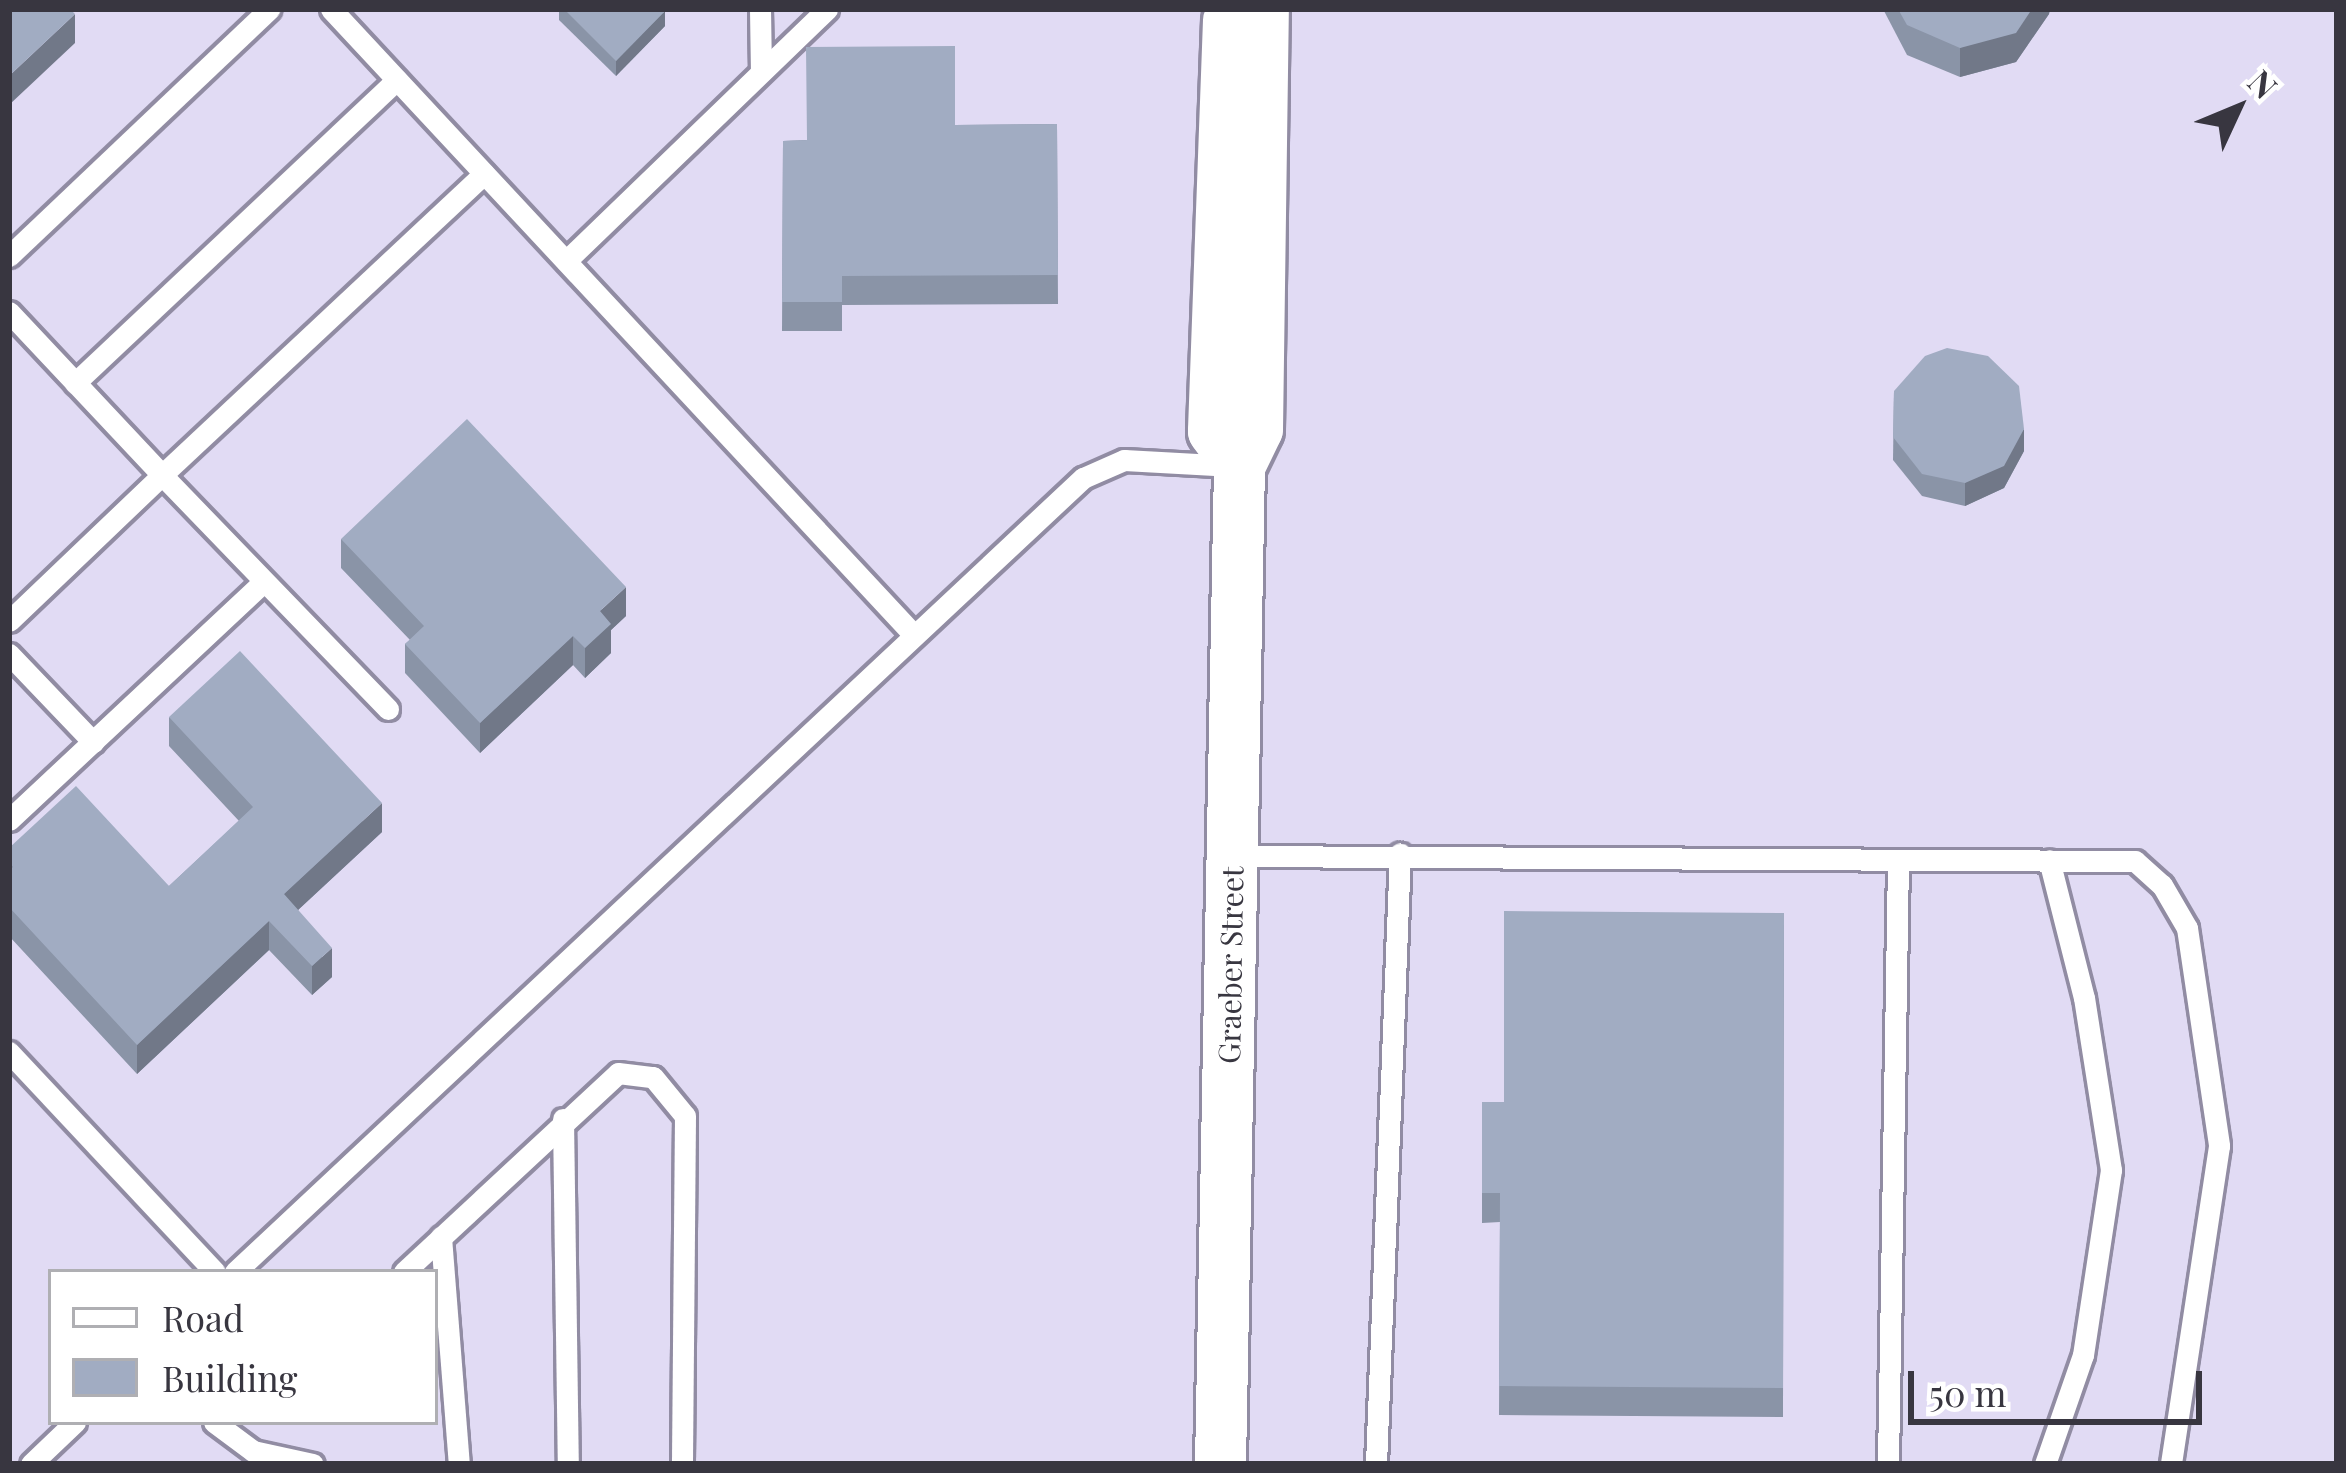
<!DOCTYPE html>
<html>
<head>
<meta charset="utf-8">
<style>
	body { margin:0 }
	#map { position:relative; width:2346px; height:1473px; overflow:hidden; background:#e1dbf4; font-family:"Playfair Display",serif }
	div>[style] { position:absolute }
	.roads { filter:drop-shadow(3px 0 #918ca3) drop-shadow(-3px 0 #918ca3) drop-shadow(0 3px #918ca3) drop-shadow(0 -3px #918ca3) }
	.service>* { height:21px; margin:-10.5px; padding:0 10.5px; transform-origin:10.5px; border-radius:10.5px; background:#fff }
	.tertiary>* { height:51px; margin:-25.5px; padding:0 25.5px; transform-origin:25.5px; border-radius:25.5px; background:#fff }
	.wall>* { inset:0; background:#8a94a7 }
	.shaded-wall>* { inset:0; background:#717888 }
	.building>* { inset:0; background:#a1acc2 }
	span { translate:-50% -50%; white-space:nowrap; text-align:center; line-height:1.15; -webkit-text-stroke:12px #fff; paint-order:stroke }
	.street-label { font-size:30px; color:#383640 }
	.frame { position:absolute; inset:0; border:12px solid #383640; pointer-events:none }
	.legend { position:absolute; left:48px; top:1269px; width:390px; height:156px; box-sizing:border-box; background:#fff; border:3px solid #afafb3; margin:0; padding:15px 21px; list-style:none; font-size:36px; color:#383640 }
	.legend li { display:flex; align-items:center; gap:24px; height:60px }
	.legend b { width:60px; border:3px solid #afafb3 }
	.north { position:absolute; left:2178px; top:48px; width:120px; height:120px; -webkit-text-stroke:9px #fff; paint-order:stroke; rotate:46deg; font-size:33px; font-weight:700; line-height:48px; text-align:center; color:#383640 }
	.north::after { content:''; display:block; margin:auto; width:42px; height:54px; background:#383640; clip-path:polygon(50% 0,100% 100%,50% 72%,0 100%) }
	.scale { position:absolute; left:1908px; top:1371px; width:294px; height:54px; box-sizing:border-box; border:6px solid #383640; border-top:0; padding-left:15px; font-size:36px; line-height:42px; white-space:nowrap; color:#383640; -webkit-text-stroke:9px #fff; paint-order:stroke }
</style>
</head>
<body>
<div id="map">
	<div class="roads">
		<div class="service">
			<div style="left:331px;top:9px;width:853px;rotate:47.04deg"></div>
			<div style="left:760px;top:9px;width:63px;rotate:89.1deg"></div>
			<div style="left:9px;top:256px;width:359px;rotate:-43.5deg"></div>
			<div style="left:566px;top:261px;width:363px;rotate:-44deg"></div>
			<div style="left:9px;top:312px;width:224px;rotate:46.8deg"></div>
			<div style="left:162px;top:475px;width:211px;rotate:136.3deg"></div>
			<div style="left:75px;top:383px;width:442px;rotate:-43.3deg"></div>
			<div style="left:9px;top:654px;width:122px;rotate:46.3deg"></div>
			<div style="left:388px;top:709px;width:325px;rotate:-134deg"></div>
			<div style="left:162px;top:475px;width:441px;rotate:-43.1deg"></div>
			<div style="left:9px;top:820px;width:349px;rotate:-43.1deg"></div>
			<div style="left:1232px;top:856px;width:903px;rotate:0.32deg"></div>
			<div style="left:2135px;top:861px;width:36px;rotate:42deg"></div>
			<div style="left:2162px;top:885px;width:50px;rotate:59.8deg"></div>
			<div style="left:2187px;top:928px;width:220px;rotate:81.6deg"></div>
			<div style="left:2219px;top:1146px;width:322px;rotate:98.6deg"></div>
			<div style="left:9px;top:1052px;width:301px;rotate:46.9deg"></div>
			<div style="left:563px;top:1119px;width:345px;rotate:89.2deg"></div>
			<div style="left:441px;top:1237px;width:228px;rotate:85.5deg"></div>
			<div style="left:235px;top:1272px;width:1162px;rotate:-43.12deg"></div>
			<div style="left:1083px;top:478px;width:45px;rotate:-23.7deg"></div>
			<div style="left:1124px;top:460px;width:109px;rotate:3.2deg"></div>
			<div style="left:404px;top:1272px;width:292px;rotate:-42.9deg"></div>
			<div style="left:618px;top:1073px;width:35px;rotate:7deg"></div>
			<div style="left:653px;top:1077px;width:50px;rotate:50.6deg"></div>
			<div style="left:685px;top:1116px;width:348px;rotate:90.5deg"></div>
			<div style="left:214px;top:1422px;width:49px;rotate:36.6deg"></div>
			<div style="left:253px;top:1451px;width:61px;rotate:12.2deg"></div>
			<div style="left:31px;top:1464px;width:61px;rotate:-43.7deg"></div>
			<div style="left:1376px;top:1464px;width:611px;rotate:-87.75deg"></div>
			<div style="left:1888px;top:1464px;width:604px;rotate:-89.05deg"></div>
			<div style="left:2045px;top:1464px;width:115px;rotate:-70.8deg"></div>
			<div style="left:2083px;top:1355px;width:187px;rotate:-81.4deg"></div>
			<div style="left:2111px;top:1170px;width:174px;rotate:-98.9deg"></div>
			<div style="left:2084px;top:998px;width:142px;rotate:-104.2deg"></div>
		</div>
		<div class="tertiary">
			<div style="left:1228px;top:20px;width:411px;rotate:92.1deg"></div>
			<div style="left:1213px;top:431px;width:44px;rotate:53.4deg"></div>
			<div style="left:1220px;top:1464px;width:998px;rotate:-88.91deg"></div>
			<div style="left:1239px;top:466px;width:41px;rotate:-64.1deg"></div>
			<div style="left:1257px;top:429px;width:420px;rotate:-89.2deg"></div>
		</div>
	</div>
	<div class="wall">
		<div style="clip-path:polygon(559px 9px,663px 9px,665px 26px,616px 76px,559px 20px)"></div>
		<div style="clip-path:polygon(1883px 9px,2050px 9px,2049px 14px,2016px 62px,1960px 77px,1907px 55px)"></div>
		<div style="clip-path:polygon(1057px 124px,1058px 304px,842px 305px,842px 331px,782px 331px,783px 141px,807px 140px,955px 125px)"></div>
		<div style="clip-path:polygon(1894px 391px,2024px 451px,2004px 488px,1965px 506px,1922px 496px,1893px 460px)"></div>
		<div style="clip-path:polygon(341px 539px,626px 616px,611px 630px,611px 653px,585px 678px,573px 665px,480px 753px,405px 673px,405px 644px,410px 640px,341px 568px)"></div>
		<div style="clip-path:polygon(169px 717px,382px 832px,298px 910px,332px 977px,312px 995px,269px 950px,137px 1074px,9px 936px,9px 848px,169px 886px,239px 821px,169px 746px)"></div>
		<div style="clip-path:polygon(1784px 913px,1783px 1417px,1499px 1415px,1500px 1222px,1482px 1223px,1482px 1102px,1504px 1102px)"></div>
	</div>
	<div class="shaded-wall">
		<div style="clip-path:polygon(2032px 9px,2050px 9px,2049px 14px,2016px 62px,1960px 77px,1960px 48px)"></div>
		<div style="clip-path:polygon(665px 11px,665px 26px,616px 76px,616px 61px)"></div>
		<div style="clip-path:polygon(75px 14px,75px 43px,9px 105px,9px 76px)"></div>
		<div style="clip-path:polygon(2024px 429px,2024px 451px,2004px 488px,1965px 506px,1965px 483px)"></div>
		<div style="clip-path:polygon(626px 587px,626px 616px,611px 630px,611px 653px,585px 678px,585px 648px,600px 611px)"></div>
		<div style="clip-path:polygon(573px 636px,573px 665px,480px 753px,480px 723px)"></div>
		<div style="clip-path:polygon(382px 803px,382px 832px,284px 923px,284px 894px)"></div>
		<div style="clip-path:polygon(269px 921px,269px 950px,137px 1074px,137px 1045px)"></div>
		<div style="clip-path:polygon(332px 948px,332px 977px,312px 995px,312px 966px)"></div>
	</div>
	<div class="building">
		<div style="clip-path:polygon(9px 9px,70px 9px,75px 14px,9px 76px)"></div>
		<div style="clip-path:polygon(564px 9px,663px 9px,665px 11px,616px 61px)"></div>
		<div style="clip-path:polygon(1898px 9px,2032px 9px,2016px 33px,1960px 48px,1907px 25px)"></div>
		<div style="clip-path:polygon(955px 46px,955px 125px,1057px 124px,1058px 275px,842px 276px,842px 302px,782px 302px,783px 141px,807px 140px,806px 47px)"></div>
		<div style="clip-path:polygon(1947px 348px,1988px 356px,2019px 386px,2024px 429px,2004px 466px,1965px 483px,1922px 474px,1893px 437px,1894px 391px,1925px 356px)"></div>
		<div style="clip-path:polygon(467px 419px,626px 587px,600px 611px,611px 624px,585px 648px,573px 636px,480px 723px,405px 644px,424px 626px,341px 539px)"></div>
		<div style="clip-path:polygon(240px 651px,382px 803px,284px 894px,332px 948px,312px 966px,269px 921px,137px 1045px,9px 907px,9px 870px,13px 867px,9px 863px,9px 848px,76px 786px,169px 886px,253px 807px,169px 717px)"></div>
		<div style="clip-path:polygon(1504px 911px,1784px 913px,1783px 1388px,1499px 1386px,1500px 1193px,1482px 1193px,1482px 1102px,1504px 1102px)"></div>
	</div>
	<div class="street-label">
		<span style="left:1230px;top:965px;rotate:-89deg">Graeber Street</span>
	</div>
	<div class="frame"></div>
	<ul class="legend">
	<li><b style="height:15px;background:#fff"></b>Road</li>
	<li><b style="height:33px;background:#a1acc2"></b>Building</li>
	</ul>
	<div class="north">N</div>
	<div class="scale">50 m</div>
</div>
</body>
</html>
